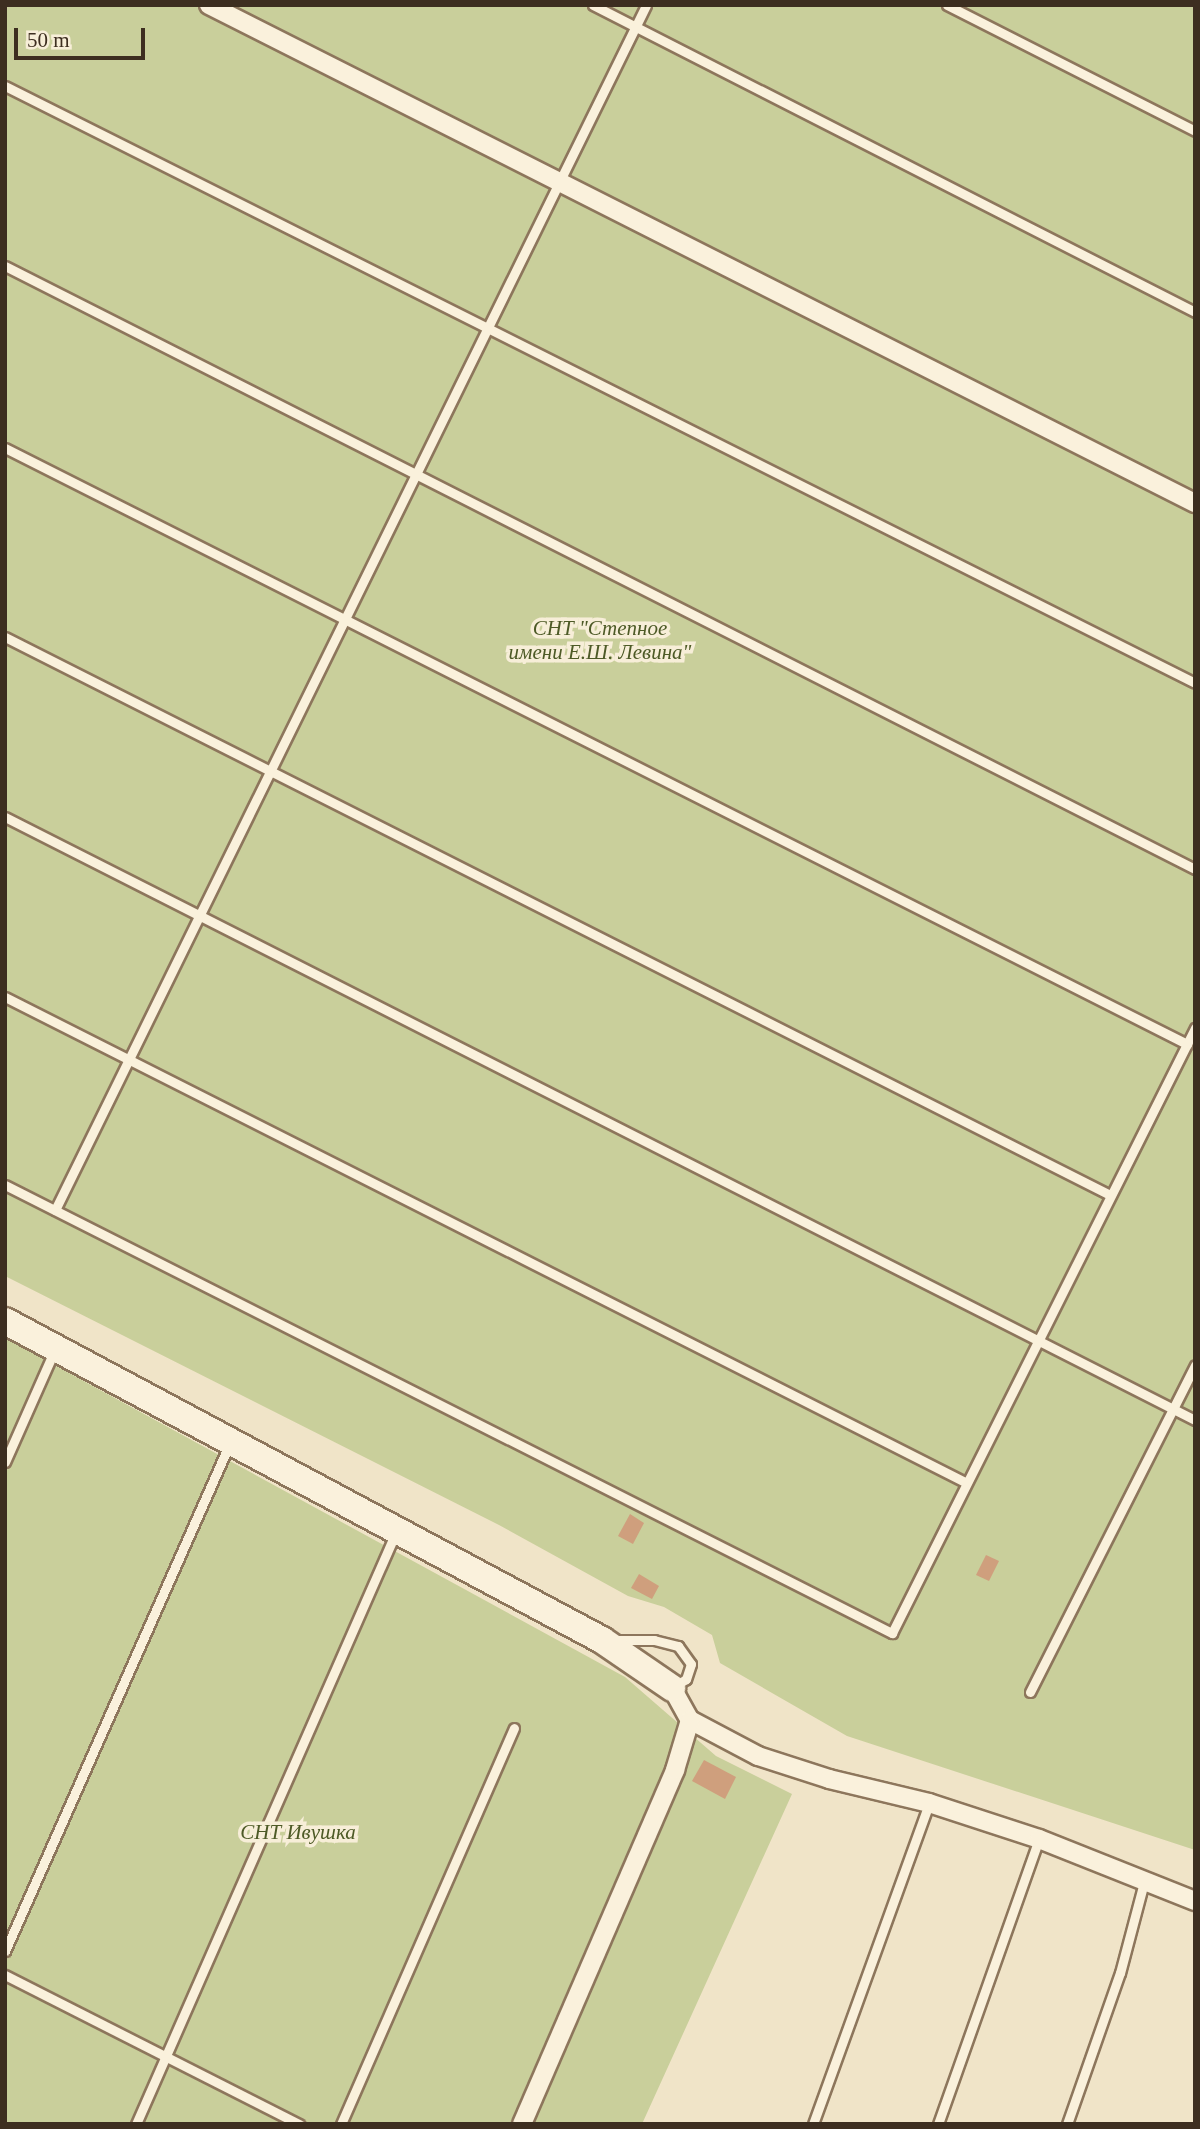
<!DOCTYPE html>
<html>
<head>
<meta charset="utf-8">
<style>
	body { margin:0 }
	#map { position:relative; width:1200px; height:2129px; overflow:hidden; background:#f0e4c8; font-family:"Times New Roman",serif }
	div>[style] { position:absolute }
	.green>* { inset:0; background:#c9cf9b }
	.building>* { inset:0; background:#cf9f7d }
	.roads { filter:drop-shadow(2px 0 #8d765c) drop-shadow(-2px 0 #8d765c) drop-shadow(0 2px #8d765c) drop-shadow(0 -2px #8d765c) }
	.lane>* { height:9px; margin:-4.5px; padding:0 4.5px; transform-origin:4.5px; border-radius:4.5px; background:#faf1dc }
	.street>* { height:18px; margin:-9px; padding:0 9px; transform-origin:9px; border-radius:9px; background:#faf1dc }
	.secondary>* { height:26px; margin:-13px; padding:0 13px; transform-origin:13px; border-radius:13px; background:#faf1dc }
	span { translate:-50% -50%; white-space:nowrap; text-align:center; line-height:1.15; -webkit-text-stroke:7px #f7eed8; paint-order:stroke }
	.park-label { font-size:21px; color:#4d5a26; font-style:italic }
	.frame { position:absolute; inset:0; border:7px solid #3d2e20; pointer-events:none }
	.scale { position:absolute; left:14px; top:28px; width:131px; height:32px; box-sizing:border-box; border:4px solid #3d2e20; border-top:0; padding-left:9px; font-size:21px; line-height:24px; white-space:nowrap; color:#3d2e20; -webkit-text-stroke:5px #f7eed8; paint-order:stroke }
</style>
</head>
<body>
<div id="map">
	<div class="green">
		<div style="clip-path:polygon(5px 5px,1195px 5px,1195px 1850px,847px 1736px,720px 1663px,712px 1635px,664px 1607px,628px 1596px,499px 1525px,5px 1276px)"></div>
		<div style="clip-path:polygon(5px 1338px,625px 1677px,716px 1756px,792px 1794px,642px 2124px,5px 2124px)"></div>
	</div>
	<div class="building">
		<div style="clip-path:polygon(630px 1514px,644px 1523px,633px 1544px,618px 1536px)"></div>
		<div style="clip-path:polygon(986px 1555px,999px 1561px,989px 1581px,976px 1575px)"></div>
		<div style="clip-path:polygon(639px 1574px,659px 1586px,652px 1599px,631px 1588px)"></div>
		<div style="clip-path:polygon(704px 1760px,736px 1777px,725px 1799px,692px 1781px)"></div>
	</div>
	<div class="roads">
		<div class="lane">
			<div style="left:593px;top:5px;width:676px;rotate:27.02deg"></div>
			<div style="left:947px;top:5px;width:278px;rotate:26.9deg"></div>
			<div style="left:5px;top:86px;width:1331px;rotate:26.64deg"></div>
			<div style="left:5px;top:266px;width:1334px;rotate:26.87deg"></div>
			<div style="left:5px;top:448px;width:1324px;rotate:26.76deg"></div>
			<div style="left:5px;top:637px;width:1238px;rotate:26.79deg"></div>
			<div style="left:5px;top:817px;width:1334px;rotate:26.87deg"></div>
			<div style="left:5px;top:997px;width:1076px;rotate:26.8deg"></div>
			<div style="left:5px;top:1185px;width:994px;rotate:26.8deg"></div>
			<div style="left:892px;top:1633px;width:677px;rotate:-63.4deg"></div>
			<div style="left:55px;top:1210px;width:1342px;rotate:-63.87deg"></div>
			<div style="left:5px;top:1462px;width:124px;rotate:-66.1deg"></div>
			<div style="left:613px;top:1640px;width:41px"></div>
			<div style="left:654px;top:1640px;width:25px;rotate:14deg"></div>
			<div style="left:678px;top:1646px;width:22px;rotate:54deg"></div>
			<div style="left:691px;top:1664px;width:16px;rotate:108deg"></div>
			<div style="left:686px;top:1679px;width:15px;rotate:148deg"></div>
			<div style="left:1030px;top:1692px;width:366px;rotate:-63.2deg"></div>
			<div style="left:5px;top:1951px;width:553px;rotate:-66.12deg"></div>
			<div style="left:5px;top:1975px;width:330px;rotate:26.9deg"></div>
			<div style="left:136px;top:2124px;width:647px;rotate:-66.29deg"></div>
			<div style="left:341px;top:2124px;width:432px;rotate:-66.4deg"></div>
			<div style="left:813px;top:2124px;width:341px;rotate:-70.1deg"></div>
			<div style="left:938px;top:2124px;width:302px;rotate:-70.5deg"></div>
			<div style="left:1067px;top:2124px;width:160px;rotate:-70.7deg"></div>
			<div style="left:1120px;top:1973px;width:94px;rotate:-75.2deg"></div>
		</div>
		<div class="street">
			<div style="left:209px;top:5px;width:1105px;rotate:26.8deg"></div>
			<div style="left:672px;top:1688px;width:37px;rotate:61deg"></div>
			<div style="left:690px;top:1720px;width:77px;rotate:27.9deg"></div>
			<div style="left:758px;top:1756px;width:75px;rotate:17.9deg"></div>
			<div style="left:829px;top:1779px;width:103px;rotate:13.5deg"></div>
			<div style="left:929px;top:1803px;width:116px;rotate:18.1deg"></div>
			<div style="left:1039px;top:1839px;width:168px;rotate:21.7deg"></div>
			<div style="left:522px;top:2124px;width:386px;rotate:-66.6deg"></div>
			<div style="left:675px;top:1770px;width:52px;rotate:-73.3deg"></div>
		</div>
		<div class="secondary">
			<div style="left:5px;top:1321px;width:677px;rotate:28.12deg"></div>
			<div style="left:602px;top:1640px;width:85px;rotate:34.4deg"></div>
		</div>
	</div>
	<div class="park-label">
		<span style="left:600px;top:640px">СНТ "Степное<br>имени Е.Ш. Левина"</span>
		<span style="left:298px;top:1832px">СНТ Ивушка</span>
	</div>
	<div class="frame"></div>
	<div class="scale">50 m</div>
</div>
</body>
</html>
